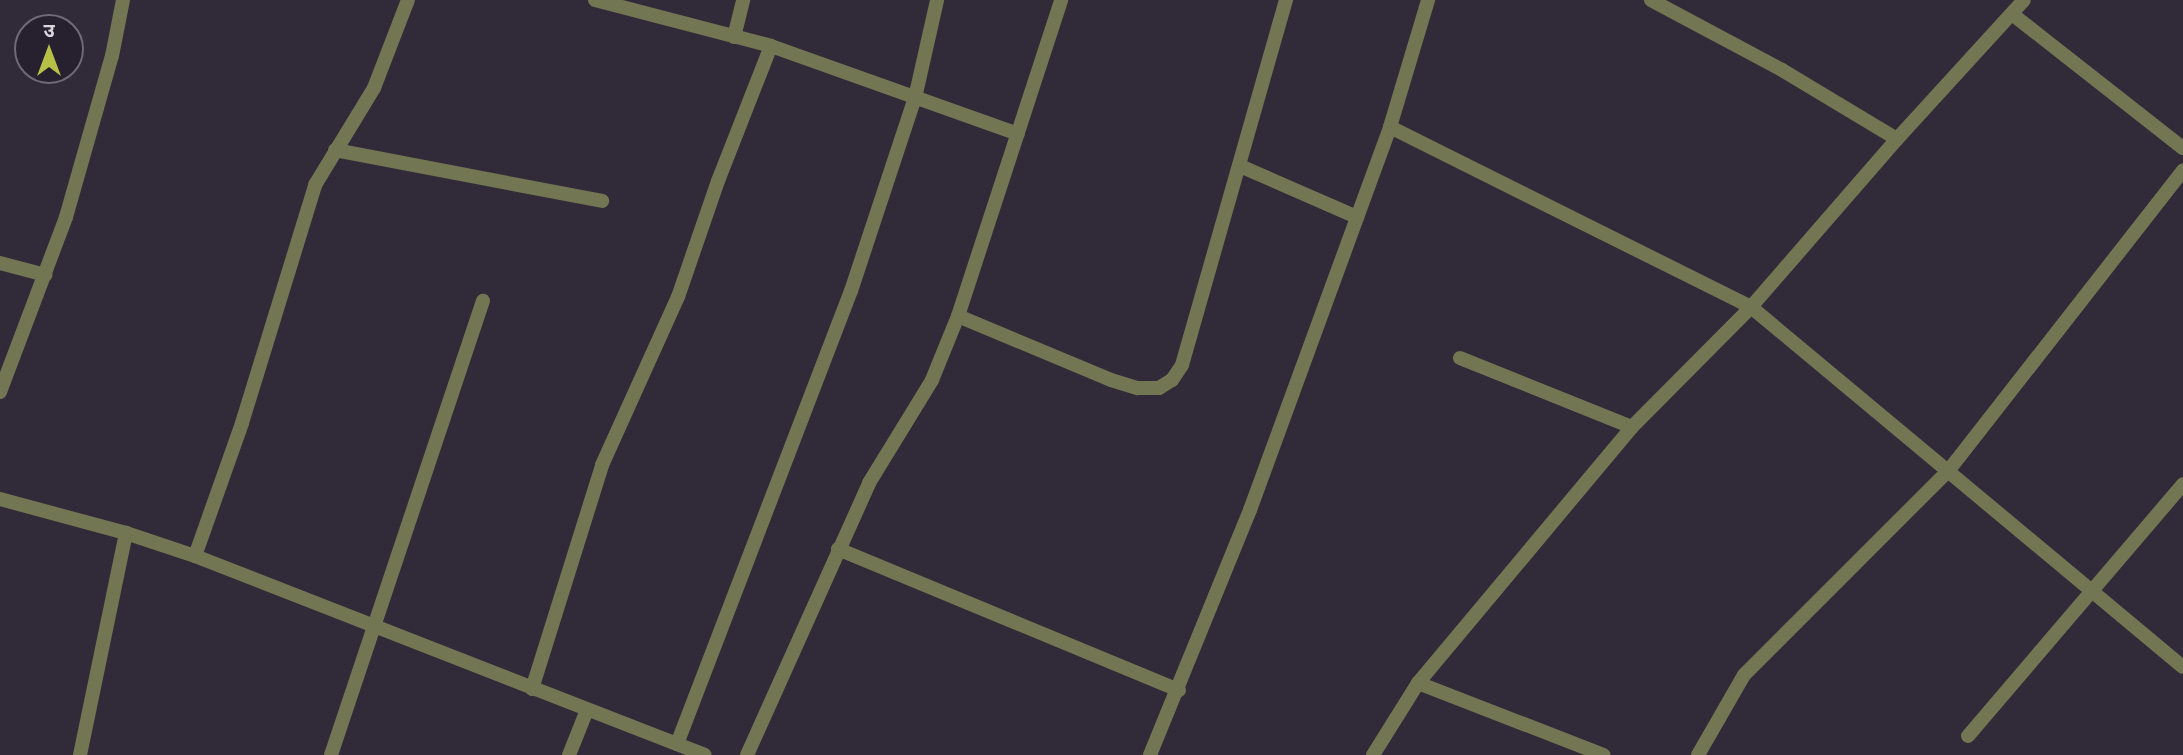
<!DOCTYPE html>
<html>
<head>
<meta charset="utf-8">
<style>
	body { margin:0 }
	#map { position:relative; width:2183px; height:755px; overflow:hidden; background:#312b39; font-family:Merriweather,"Noto Sans Devanagari",serif }
	div>[style] { position:absolute }
	.street>* { height:14px; margin:-7px; padding:0 7px; transform-origin:7px; border-radius:7px; background:#727652 }
	span { translate:-50% -50%; white-space:nowrap; text-align:center; line-height:1.15; -webkit-text-stroke:7px #27212f; paint-order:stroke }
	.north { position:absolute; left:14px; top:14px; width:70px; height:70px; box-sizing:border-box; background:#27212f; border:2px solid #6f6a76; border-radius:50%; rotate:0deg; font-size:19px; font-weight:700; line-height:28px; text-align:center; color:#dbd7e0 }
	.north::after { content:''; display:block; margin:auto; width:24px; height:32px; background:#b8c147; clip-path:polygon(50% 0,100% 100%,50% 72%,0 100%) }
</style>
</head>
<body>
<div id="map">
	<div class="street">
		<div style="left:595px;top:0;width:182px;rotate:14.6deg"></div>
		<div style="left:771px;top:46px;width:262px;rotate:19.6deg"></div>
		<div style="left:1651px;top:0;width:149px;rotate:28.1deg"></div>
		<div style="left:1782px;top:70px;width:134px;rotate:31deg"></div>
		<div style="left:2012px;top:14px;width:217px;rotate:38.1deg"></div>
		<div style="left:734px;top:37px;width:38px;rotate:-76deg"></div>
		<div style="left:1390px;top:127px;width:403px;rotate:26.5deg"></div>
		<div style="left:1751px;top:307px;width:562px;rotate:39.81deg"></div>
		<div style="left:335px;top:150px;width:272px;rotate:10.8deg"></div>
		<div style="left:1240px;top:166px;width:128px;rotate:23.6deg"></div>
		<div style="left:0;top:263px;width:47px;rotate:14.9deg"></div>
		<div style="left:958px;top:316px;width:166px;rotate:22.7deg"></div>
		<div style="left:1111px;top:380px;width:28px;rotate:17deg"></div>
		<div style="left:1138px;top:388px;width:21px"></div>
		<div style="left:1159px;top:388px;width:15px;rotate:-32deg"></div>
		<div style="left:1172px;top:380px;width:18px;rotate:-56deg"></div>
		<div style="left:1182px;top:365px;width:380px;rotate:-74.1deg"></div>
		<div style="left:1460px;top:358px;width:185px;rotate:21.9deg"></div>
		<div style="left:0;top:392px;width:187px;rotate:-69.3deg"></div>
		<div style="left:66px;top:217px;width:167px;rotate:-74.1deg"></div>
		<div style="left:112px;top:56px;width:57px;rotate:-78.9deg"></div>
		<div style="left:0;top:499px;width:131px;rotate:15.1deg"></div>
		<div style="left:126px;top:533px;width:73px;rotate:18.4deg"></div>
		<div style="left:195px;top:556px;width:547px;rotate:21.32deg"></div>
		<div style="left:838px;top:549px;width:369px;rotate:22.5deg"></div>
		<div style="left:195px;top:556px;width:141px;rotate:-70.5deg"></div>
		<div style="left:242px;top:423px;width:249px;rotate:-72.9deg"></div>
		<div style="left:315px;top:185px;width:114px;rotate:-58.7deg"></div>
		<div style="left:374px;top:88px;width:94px;rotate:-68.9deg"></div>
		<div style="left:1418px;top:683px;width:199px;rotate:21.2deg"></div>
		<div style="left:532px;top:689px;width:235px;rotate:-72.6deg"></div>
		<div style="left:602px;top:465px;width:184px;rotate:-65.7deg"></div>
		<div style="left:678px;top:297px;width:123px;rotate:-71deg"></div>
		<div style="left:718px;top:181px;width:145px;rotate:-68.6deg"></div>
		<div style="left:1968px;top:736px;width:331px;rotate:-49.5deg"></div>
		<div style="left:677px;top:744px;width:485px;rotate:-69deg"></div>
		<div style="left:851px;top:291px;width:203px;rotate:-71.7deg"></div>
		<div style="left:915px;top:98px;width:100px;rotate:-77.3deg"></div>
		<div style="left:80px;top:755px;width:227px;rotate:-78.3deg"></div>
		<div style="left:331px;top:755px;width:479px;rotate:-71.5deg"></div>
		<div style="left:569px;top:755px;width:48px;rotate:-68.2deg"></div>
		<div style="left:747px;top:755px;width:298px;rotate:-65.8deg"></div>
		<div style="left:869px;top:483px;width:121px;rotate:-58.5deg"></div>
		<div style="left:932px;top:380px;width:69px;rotate:-67.9deg"></div>
		<div style="left:958px;top:316px;width:332px;rotate:-71.9deg"></div>
		<div style="left:1150px;top:755px;width:265px;rotate:-67.8deg"></div>
		<div style="left:1250px;top:510px;width:408px;rotate:-69.9deg"></div>
		<div style="left:1390px;top:127px;width:133px;rotate:-73.3deg"></div>
		<div style="left:1373px;top:755px;width:85px;rotate:-58deg"></div>
		<div style="left:1418px;top:683px;width:334px;rotate:-50.1deg"></div>
		<div style="left:1632px;top:427px;width:169px;rotate:-45.2deg"></div>
		<div style="left:1751px;top:307px;width:223px;rotate:-49deg"></div>
		<div style="left:1897px;top:139px;width:188px;rotate:-47.6deg"></div>
		<div style="left:1698px;top:755px;width:92px;rotate:-60.1deg"></div>
		<div style="left:1744px;top:675px;width:290px;rotate:-45deg"></div>
		<div style="left:1949px;top:470px;width:380px;rotate:-52deg"></div>
	</div>
	<div class="north">उ</div>
</div>
</body>
</html>
